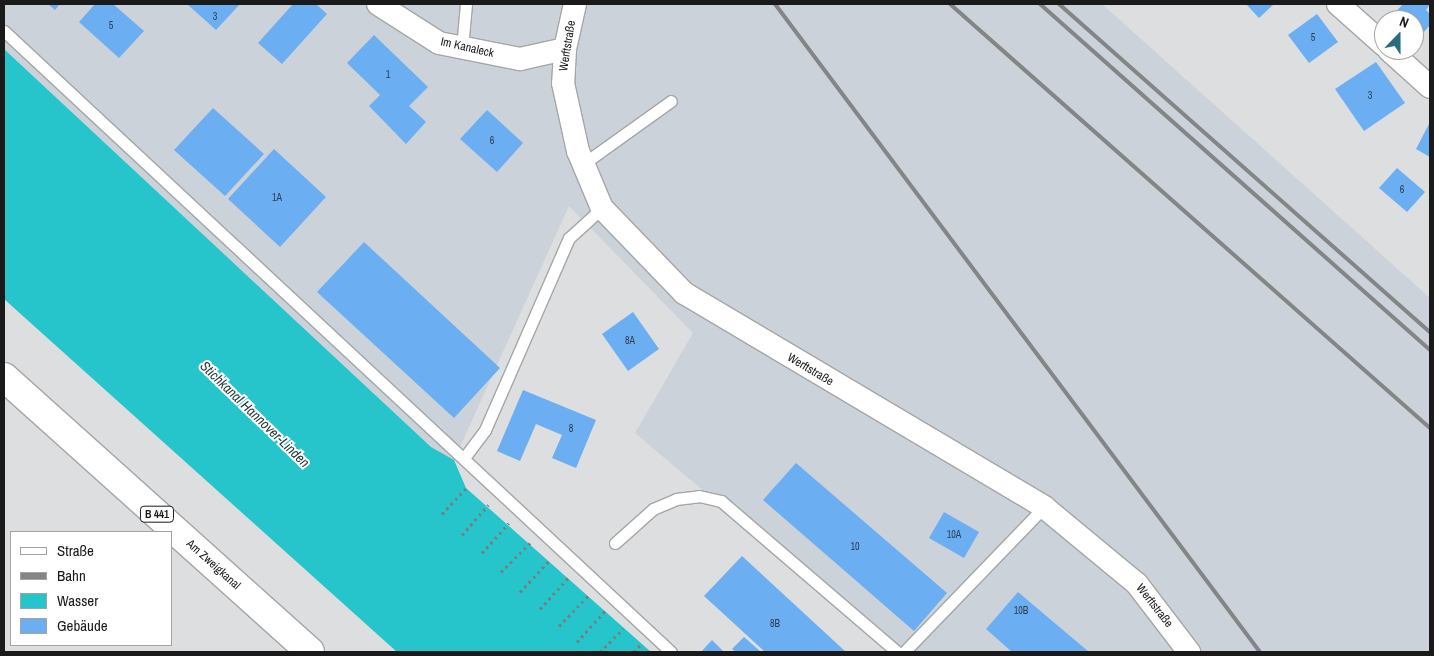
<!DOCTYPE html>
<html>
<head>
<meta charset="utf-8">
<style>
	body { margin:0 }
	#map { position:relative; width:1434px; height:656px; overflow:hidden; background:#dddedf; font-family:"Archivo Narrow",sans-serif }
	div>[style] { position:absolute }
	.built>* { inset:0; background:#ccd2d9 }
	.water>* { inset:0; background:#25c5cb }
	.building>* { inset:0; background:#6baef2 }
	.path>* { height:3px; margin-top:-1.5px; transform-origin:0; background:repeating-linear-gradient(90deg,#7c7c7d 0 2.5px,transparent 0 6.5px) }
	.roads { filter:drop-shadow(1px 0 #a5a6a7) drop-shadow(-1px 0 #a5a6a7) drop-shadow(0 1px #a5a6a7) drop-shadow(0 -1px #a5a6a7) }
	.lane>* { height:11px; margin:-5.5px; padding:0 5.5px; transform-origin:5.5px; border-radius:5.5px; background:#fff }
	.street>* { height:22px; margin:-11px; padding:0 11px; transform-origin:11px; border-radius:11px; background:#fff }
	.primary>* { height:28px; margin:-14px; padding:0 14px; transform-origin:14px; border-radius:14px; background:#fff }
	.rail>* { height:4px; margin:-2px; padding:0 2px; transform-origin:2px; border-radius:2px; background:#848586 }
	span { translate:-50% -50%; white-space:nowrap; text-align:center; line-height:1.15; -webkit-text-stroke:4px #fff; paint-order:stroke }
	.number-label { font-size:10px; color:#2e3f51 }
	.number-label span { -webkit-text-stroke-width:0 }
	.shield-label span { padding:1px 4px; background:#fff; border:1px solid; border-radius:4px; -webkit-text-stroke-width:0 }
	.shield-label { font-size:11px; color:#1a1a1b; font-weight:700 }
	.street-label { font-size:12px; color:#1a1a1b }
	.water-label { font-size:14px; color:#243c3d; font-style:italic }
	.frame { position:absolute; inset:0; border:5px solid #1a1a1b; pointer-events:none }
	.legend { position:absolute; left:10px; top:531px; width:162px; height:115px; box-sizing:border-box; background:#fff; border:1px solid #a3a3a4; margin:0; padding:6px 9px; list-style:none; font-size:15px; color:#1a1a1b }
	.legend li { display:flex; align-items:center; gap:10px; height:25px }
	.legend b { width:25px; border:1px solid #a3a3a4 }
	.north { position:absolute; left:1374px; top:10px; width:50px; height:50px; box-sizing:border-box; background:#fff; border:1px solid #a3a3a4; border-radius:50%; rotate:22deg; font-size:14px; font-weight:700; line-height:20px; text-align:center; color:#1a1a1b }
	.north::after { content:''; display:block; margin:auto; width:18px; height:22px; background:#286c7d; clip-path:polygon(50% 0,100% 100%,50% 72%,0 100%) }
</style>
</head>
<body>
<div id="map">
	<div class="built">
		<div style="clip-path:polygon(4px 4px,1102px 4px,1430px 298px,1430px 652px,895px 652px,635px 433px,693px 333px,569px 206px,454px 460px,431px 447px,4px 49px)"></div>
	</div>
	<div class="water">
		<div style="clip-path:polygon(4px 49px,431px 447px,454px 460px,466px 488px,651px 652px,397px 652px,4px 299px)"></div>
	</div>
	<div class="building">
		<div style="clip-path:polygon(48px 4px,60px 4px,55px 10px)"></div>
		<div style="clip-path:polygon(95px 4px,113px 4px,144px 31px,119px 58px,79px 22px)"></div>
		<div style="clip-path:polygon(187px 4px,240px 4px,216px 30px)"></div>
		<div style="clip-path:polygon(293px 4px,316px 4px,327px 14px,282px 64px,258px 43px)"></div>
		<div style="clip-path:polygon(1246px 4px,1274px 4px,1259px 18px)"></div>
		<div style="clip-path:polygon(1403px 4px,1430px 4px,1426px 10px,1430px 14px,1430px 25px,1417px 40px,1414px 37px,1414px 20px,1395px 20px,1391px 17px)"></div>
		<div style="clip-path:polygon(1317px 14px,1338px 42px,1309px 63px,1288px 35px)"></div>
		<div style="clip-path:polygon(374px 35px,428px 87px,409px 106px,426px 122px,406px 144px,369px 106px,380px 95px,347px 63px)"></div>
		<div style="clip-path:polygon(1376px 62px,1405px 103px,1364px 131px,1335px 89px)"></div>
		<div style="clip-path:polygon(213px 108px,264px 154px,225px 196px,174px 150px)"></div>
		<div style="clip-path:polygon(487px 110px,523px 143px,497px 172px,460px 139px)"></div>
		<div style="clip-path:polygon(1430px 122px,1430px 157px,1416px 149px)"></div>
		<div style="clip-path:polygon(274px 149px,326px 197px,280px 247px,228px 199px)"></div>
		<div style="clip-path:polygon(1397px 168px,1425px 192px,1407px 212px,1379px 188px)"></div>
		<div style="clip-path:polygon(364px 242px,500px 368px,454px 418px,317px 292px)"></div>
		<div style="clip-path:polygon(633px 312px,659px 349px,628px 371px,602px 334px)"></div>
		<div style="clip-path:polygon(523px 390px,596px 420px,576px 468px,552px 458px,562px 435px,536px 424px,520px 461px,497px 451px)"></div>
		<div style="clip-path:polygon(796px 463px,947px 593px,914px 631px,763px 500px)"></div>
		<div style="clip-path:polygon(944px 512px,979px 532px,964px 558px,929px 538px)"></div>
		<div style="clip-path:polygon(742px 556px,846px 652px,765px 652px,704px 596px)"></div>
		<div style="clip-path:polygon(1018px 592px,1089px 652px,1012px 652px,986px 629px)"></div>
		<div style="clip-path:polygon(744px 637px,761px 652px,736px 652px,732px 649px)"></div>
		<div style="clip-path:polygon(712px 640px,724px 652px,701px 652px)"></div>
	</div>
	<div class="path">
		<div style="left:442px;top:514px;width:35px;rotate:-47deg"></div>
		<div style="left:462px;top:535px;width:40px;rotate:-49deg"></div>
		<div style="left:482px;top:553px;width:40px;rotate:-48deg"></div>
		<div style="left:501px;top:572px;width:41px;rotate:-45deg"></div>
		<div style="left:520px;top:592px;width:42px;rotate:-46.9deg"></div>
		<div style="left:540px;top:609px;width:42px;rotate:-47.9deg"></div>
		<div style="left:559px;top:626px;width:42px;rotate:-46deg"></div>
		<div style="left:577px;top:642px;width:42px;rotate:-47.9deg"></div>
		<div style="left:600px;top:652px;width:33px;rotate:-45deg"></div>
		<div style="left:634px;top:652px;width:9px;rotate:-49deg"></div>
	</div>
	<div class="roads">
		<div class="lane">
			<div style="left:4px;top:31px;width:911px;rotate:42.95deg"></div>
			<div style="left:462px;top:48px;width:44px;rotate:-84.8deg"></div>
			<div style="left:583px;top:164px;width:108px;rotate:-35.6deg"></div>
			<div style="left:464px;top:458px;width:35px;rotate:-53deg"></div>
			<div style="left:485px;top:430px;width:210px;rotate:-66.4deg"></div>
			<div style="left:569px;top:238px;width:45px;rotate:-42.3deg"></div>
			<div style="left:615px;top:543px;width:51px;rotate:-41.8deg"></div>
			<div style="left:653px;top:509px;width:25px;rotate:-23deg"></div>
			<div style="left:676px;top:499px;width:23px;rotate:-7deg"></div>
			<div style="left:699px;top:496px;width:23px;rotate:13deg"></div>
			<div style="left:721px;top:501px;width:232px;rotate:40.6deg"></div>
			<div style="left:904px;top:652px;width:202px;rotate:-46deg"></div>
		</div>
		<div class="street">
			<div style="left:378px;top:4px;width:72px;rotate:32.6deg"></div>
			<div style="left:439px;top:43px;width:83px;rotate:11.2deg"></div>
			<div style="left:520px;top:59px;width:46px;rotate:-12.5deg"></div>
			<div style="left:575px;top:4px;width:46px;rotate:102.5deg"></div>
			<div style="left:565px;top:49px;width:34px;rotate:93deg"></div>
			<div style="left:563px;top:83px;width:70px;rotate:77.6deg"></div>
			<div style="left:578px;top:151px;width:62px;rotate:67.2deg"></div>
			<div style="left:602px;top:208px;width:118px;rotate:46deg"></div>
			<div style="left:684px;top:293px;width:419px;rotate:30.7deg"></div>
			<div style="left:1044px;top:507px;width:121px;rotate:39.6deg"></div>
			<div style="left:1137px;top:584px;width:86px;rotate:52.6deg"></div>
			<div style="left:1338px;top:4px;width:62px;rotate:41.7deg"></div>
			<div style="left:1389px;top:50px;width:55px;rotate:42.1deg"></div>
		</div>
		<div class="primary">
			<div style="left:4px;top:377px;width:411px;rotate:41.9deg"></div>
		</div>
	</div>
	<div class="rail">
		<div style="left:775px;top:4px;width:809px;rotate:53.19deg"></div>
		<div style="left:950px;top:4px;width:640px;rotate:41.46deg"></div>
		<div style="left:1040px;top:4px;width:521px;rotate:41.58deg"></div>
		<div style="left:1059px;top:4px;width:495px;rotate:41.5deg"></div>
	</div>
	<div class="number-label">
		<span style="left:215px;top:17px">3</span>
		<span style="left:111px;top:26px">5</span>
		<span style="left:1313px;top:38px">5</span>
		<span style="left:388px;top:75px">1</span>
		<span style="left:1370px;top:96px">3</span>
		<span style="left:492px;top:141px">6</span>
		<span style="left:1402px;top:190px">6</span>
		<span style="left:277px;top:198px">1A</span>
		<span style="left:630px;top:341px">8A</span>
		<span style="left:571px;top:429px">8</span>
		<span style="left:954px;top:535px">10A</span>
		<span style="left:855px;top:547px">10</span>
		<span style="left:1021px;top:611px">10B</span>
		<span style="left:775px;top:624px">8B</span>
	</div>
	<div class="shield-label">
		<span style="left:157px;top:514px">B 441</span>
	</div>
	<div class="street-label">
		<span style="left:568px;top:46px;rotate:-81deg">Werftstraße</span>
		<span style="left:467px;top:48px;rotate:13deg">Im Kanaleck</span>
		<span style="left:810px;top:370px;rotate:31deg">Werftstraße</span>
		<span style="left:213px;top:565px;rotate:42deg">Am Zweigkanal</span>
		<span style="left:1154px;top:606px;rotate:52deg">Werftstraße</span>
	</div>
	<div class="water-label">
		<span style="left:255px;top:414px;rotate:44deg">Stichkanal Hannover-Linden</span>
	</div>
	<div class="frame"></div>
	<ul class="legend">
	<li><b style="height:6px;background:#fff"></b>Straße</li>
	<li><b style="height:6px;background:#848586"></b>Bahn</li>
	<li><b style="height:14px;background:#25c5cb"></b>Wasser</li>
	<li><b style="height:14px;background:#6baef2"></b>Gebäude</li>
	</ul>
	<div class="north">N</div>
</div>
</body>
</html>
